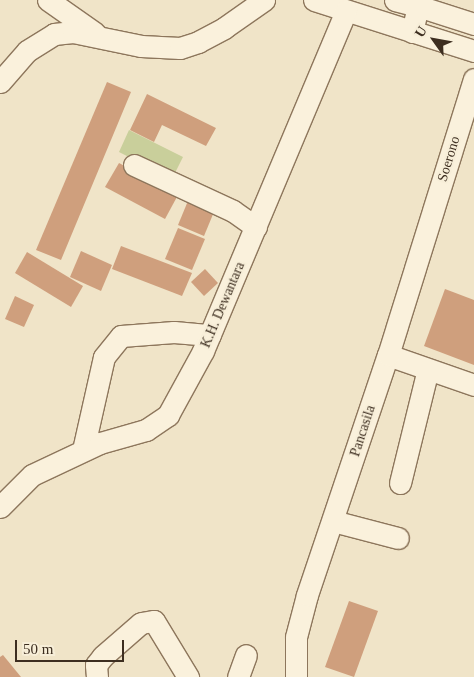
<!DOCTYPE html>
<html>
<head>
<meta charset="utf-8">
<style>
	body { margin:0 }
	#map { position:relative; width:474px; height:677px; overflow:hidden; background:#f0e4c8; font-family:"Times New Roman",serif }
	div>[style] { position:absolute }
	.green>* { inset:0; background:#c9cf9b }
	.building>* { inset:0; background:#cf9f7d }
	.roads { filter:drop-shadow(1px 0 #8d765c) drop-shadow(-1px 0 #8d765c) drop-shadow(0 1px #8d765c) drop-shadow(0 -1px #8d765c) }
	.minor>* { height:21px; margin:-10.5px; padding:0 10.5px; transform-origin:10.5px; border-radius:10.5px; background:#faf1dc }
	span { translate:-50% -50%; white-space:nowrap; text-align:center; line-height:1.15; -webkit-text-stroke:4px #f7eed8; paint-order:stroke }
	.street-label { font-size:14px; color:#3d2e20 }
	.north { position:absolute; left:409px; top:15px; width:50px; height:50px; -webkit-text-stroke:4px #f7eed8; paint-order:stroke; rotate:302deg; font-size:14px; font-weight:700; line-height:20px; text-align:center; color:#3d2e20 }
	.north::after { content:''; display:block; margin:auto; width:18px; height:22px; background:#3d2e20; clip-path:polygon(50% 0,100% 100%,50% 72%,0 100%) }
	.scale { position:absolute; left:15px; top:640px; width:109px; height:22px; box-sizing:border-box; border:2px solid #3d2e20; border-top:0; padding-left:6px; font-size:15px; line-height:18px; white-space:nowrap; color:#3d2e20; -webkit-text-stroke:4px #f7eed8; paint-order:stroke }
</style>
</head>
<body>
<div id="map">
	<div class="green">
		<div style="clip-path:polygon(129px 130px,183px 157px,172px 179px,119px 152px)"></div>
	</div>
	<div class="building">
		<div style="clip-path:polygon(107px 82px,131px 92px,61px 260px,36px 250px)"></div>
		<div style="clip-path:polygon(147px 94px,216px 128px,206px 146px,162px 125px,154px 142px,130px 130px)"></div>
		<div style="clip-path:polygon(119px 163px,178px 195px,165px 219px,105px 187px)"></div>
		<div style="clip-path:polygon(190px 196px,216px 207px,204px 236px,178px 225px)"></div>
		<div style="clip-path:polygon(178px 228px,205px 239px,192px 270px,165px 259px)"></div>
		<div style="clip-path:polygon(121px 246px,192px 273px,182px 296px,112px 269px)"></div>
		<div style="clip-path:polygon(81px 251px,112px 265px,101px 291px,70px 277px)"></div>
		<div style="clip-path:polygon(27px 252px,83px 286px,71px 307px,15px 273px)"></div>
		<div style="clip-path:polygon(205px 269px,218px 283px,204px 296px,191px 282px)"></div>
		<div style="clip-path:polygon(445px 289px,474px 300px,474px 365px,424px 346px)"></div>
		<div style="clip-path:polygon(15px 296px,34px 305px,24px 327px,5px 319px)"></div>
		<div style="clip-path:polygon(349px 601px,378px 611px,354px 677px,325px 667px)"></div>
		<div style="clip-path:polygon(3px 655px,21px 677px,0 677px,0 657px)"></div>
	</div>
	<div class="roads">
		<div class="minor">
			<div style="left:48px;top:0;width:57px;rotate:35.1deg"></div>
			<div style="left:314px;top:0;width:168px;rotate:17.7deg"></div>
			<div style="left:395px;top:0;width:24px;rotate:15deg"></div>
			<div style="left:412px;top:32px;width:27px;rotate:-77deg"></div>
			<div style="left:418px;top:6px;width:59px;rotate:17.8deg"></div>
			<div style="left:0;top:82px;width:41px;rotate:-48.9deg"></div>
			<div style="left:27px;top:51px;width:32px;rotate:-32deg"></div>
			<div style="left:54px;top:34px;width:19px;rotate:-6deg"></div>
			<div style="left:73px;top:32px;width:69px;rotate:11.6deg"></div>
			<div style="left:141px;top:46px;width:39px;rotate:3deg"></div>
			<div style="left:180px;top:48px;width:19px;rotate:-18deg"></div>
			<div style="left:198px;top:42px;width:30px;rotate:-28deg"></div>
			<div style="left:224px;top:28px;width:49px;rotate:-35deg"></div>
			<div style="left:134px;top:165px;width:109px;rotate:24.9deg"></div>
			<div style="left:233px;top:211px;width:28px;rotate:35deg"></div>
			<div style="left:388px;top:355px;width:91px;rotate:19.2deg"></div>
			<div style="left:83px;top:450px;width:95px;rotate:-77.3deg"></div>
			<div style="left:104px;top:357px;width:27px;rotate:-51deg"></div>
			<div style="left:121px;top:336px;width:53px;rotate:-4.3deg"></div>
			<div style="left:174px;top:332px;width:36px;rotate:5deg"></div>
			<div style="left:400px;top:483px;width:117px;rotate:-76.2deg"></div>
			<div style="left:0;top:507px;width:45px;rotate:-45deg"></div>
			<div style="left:32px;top:475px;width:75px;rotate:-25.2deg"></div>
			<div style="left:100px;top:443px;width:48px;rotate:-15.8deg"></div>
			<div style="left:146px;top:430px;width:27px;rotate:-34deg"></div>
			<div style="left:168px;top:415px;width:73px;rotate:-61.3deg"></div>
			<div style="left:203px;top:351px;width:369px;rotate:-67.2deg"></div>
			<div style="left:333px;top:521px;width:67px;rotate:14.7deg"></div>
			<div style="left:97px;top:677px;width:12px;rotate:-95deg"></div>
			<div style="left:96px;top:665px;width:11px;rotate:-52deg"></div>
			<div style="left:103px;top:656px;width:50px;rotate:-41deg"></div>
			<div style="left:141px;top:623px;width:13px;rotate:-9deg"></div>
			<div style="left:154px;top:621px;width:66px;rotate:58.7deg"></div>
			<div style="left:238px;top:677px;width:23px;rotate:-70deg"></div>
			<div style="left:296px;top:677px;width:40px;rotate:-90deg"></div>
			<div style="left:296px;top:637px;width:43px;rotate:-75.3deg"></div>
			<div style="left:307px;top:595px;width:253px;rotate:-71.4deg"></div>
			<div style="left:388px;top:355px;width:289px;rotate:-72.7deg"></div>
		</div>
	</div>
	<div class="street-label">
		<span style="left:449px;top:159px;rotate:-73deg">Soerono</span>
		<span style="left:223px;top:305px;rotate:-67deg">K.H. Dewantara</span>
		<span style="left:363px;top:431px;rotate:-72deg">Pancasila</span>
	</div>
	<div class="north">U</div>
	<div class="scale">50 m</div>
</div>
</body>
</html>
